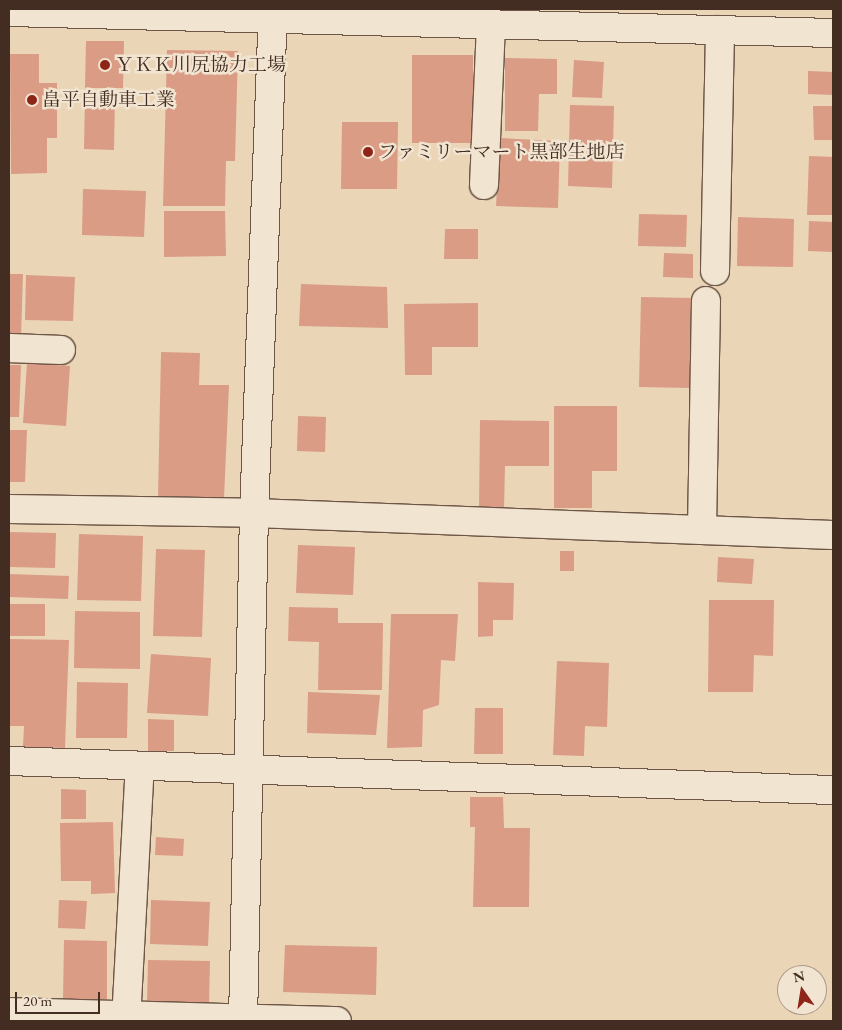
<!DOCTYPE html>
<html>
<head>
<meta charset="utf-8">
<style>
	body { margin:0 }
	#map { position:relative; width:842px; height:1030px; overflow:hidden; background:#ead5b6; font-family:"EB Garamond","Noto Serif JP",serif }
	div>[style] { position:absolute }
	.building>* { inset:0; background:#da9c85 }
	.roads { filter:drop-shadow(1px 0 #6d5647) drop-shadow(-1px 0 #6d5647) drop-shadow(0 1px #6d5647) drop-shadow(0 -1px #6d5647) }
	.minor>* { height:28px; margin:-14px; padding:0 14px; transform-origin:14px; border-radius:14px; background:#f1e4d0 }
	.dots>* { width:14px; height:14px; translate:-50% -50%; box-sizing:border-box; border:2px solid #f1e4d0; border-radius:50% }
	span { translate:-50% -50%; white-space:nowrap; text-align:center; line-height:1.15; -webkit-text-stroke:5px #f1e4d0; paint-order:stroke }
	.poi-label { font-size:19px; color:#432c22 }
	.left { translate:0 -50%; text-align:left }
	.frame { position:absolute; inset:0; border:10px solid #432c22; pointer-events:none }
	.north { position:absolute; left:777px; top:965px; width:50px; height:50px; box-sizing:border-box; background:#f1e4d0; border:1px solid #ab9a8a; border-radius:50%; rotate:347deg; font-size:14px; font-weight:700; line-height:20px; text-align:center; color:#432c22 }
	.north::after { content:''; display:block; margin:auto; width:18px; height:22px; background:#8f2418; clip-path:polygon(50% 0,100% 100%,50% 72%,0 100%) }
	.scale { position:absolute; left:15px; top:992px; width:85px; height:22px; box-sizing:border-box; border:2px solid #432c22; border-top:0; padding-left:6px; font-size:15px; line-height:18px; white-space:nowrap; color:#432c22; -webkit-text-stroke:4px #f1e4d0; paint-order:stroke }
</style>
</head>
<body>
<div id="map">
	<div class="building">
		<div style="clip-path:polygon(86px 41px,124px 41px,123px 88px,85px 88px)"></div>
		<div style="clip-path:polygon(167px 50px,238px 51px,235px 161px,226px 161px,225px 206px,163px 206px)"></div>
		<div style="clip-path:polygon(10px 54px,39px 54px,39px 83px,57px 83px,57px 138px,47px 138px,47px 173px,11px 174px)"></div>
		<div style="clip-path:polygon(412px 55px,473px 55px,473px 143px,412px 143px)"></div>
		<div style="clip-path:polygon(505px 58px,557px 59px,557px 94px,539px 94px,538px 131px,505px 131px)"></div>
		<div style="clip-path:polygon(574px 60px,604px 62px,602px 98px,572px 97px)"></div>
		<div style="clip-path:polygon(808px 71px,833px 72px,833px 95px,808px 94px)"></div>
		<div style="clip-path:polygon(85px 97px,115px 97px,114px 150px,84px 149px)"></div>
		<div style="clip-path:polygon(570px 105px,614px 106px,612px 188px,568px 186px)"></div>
		<div style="clip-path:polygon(813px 106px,833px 106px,833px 140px,814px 140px)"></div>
		<div style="clip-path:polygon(342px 122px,398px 122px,397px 189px,341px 189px)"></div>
		<div style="clip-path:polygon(500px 138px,560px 141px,558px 208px,496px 206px)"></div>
		<div style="clip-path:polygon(809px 156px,833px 157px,833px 215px,807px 215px)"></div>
		<div style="clip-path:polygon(83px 189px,146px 191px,144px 237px,82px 235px)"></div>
		<div style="clip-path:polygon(164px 211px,225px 211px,226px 256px,164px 257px)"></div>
		<div style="clip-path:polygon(639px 214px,687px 215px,686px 247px,638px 246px)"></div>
		<div style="clip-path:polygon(738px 217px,794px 219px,793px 267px,737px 266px)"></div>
		<div style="clip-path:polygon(809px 221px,833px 222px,833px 252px,808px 251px)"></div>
		<div style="clip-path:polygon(445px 229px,478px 229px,478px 259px,444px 259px)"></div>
		<div style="clip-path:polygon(664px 253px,693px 254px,693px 278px,663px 277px)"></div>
		<div style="clip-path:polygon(9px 274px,23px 274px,21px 336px,9px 335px)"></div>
		<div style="clip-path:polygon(26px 275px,75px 277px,73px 321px,25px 320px)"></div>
		<div style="clip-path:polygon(301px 284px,387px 287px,388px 328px,299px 326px)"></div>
		<div style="clip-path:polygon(641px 297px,693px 298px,691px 388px,639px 387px)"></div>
		<div style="clip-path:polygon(478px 303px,478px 347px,432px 347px,432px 375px,405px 375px,404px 304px)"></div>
		<div style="clip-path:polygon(161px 352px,200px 353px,199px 385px,229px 385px,224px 498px,158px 498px)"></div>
		<div style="clip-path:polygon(27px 363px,70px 366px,66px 426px,23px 423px)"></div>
		<div style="clip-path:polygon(9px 365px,21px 365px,19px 417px,9px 417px)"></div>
		<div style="clip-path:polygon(554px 406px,617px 406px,617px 471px,592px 471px,592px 508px,554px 508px)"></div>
		<div style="clip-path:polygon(298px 416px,326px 417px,325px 452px,297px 451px)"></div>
		<div style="clip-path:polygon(480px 420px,549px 421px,549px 466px,505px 466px,504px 509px,479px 509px)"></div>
		<div style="clip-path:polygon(9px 430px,27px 430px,25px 482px,9px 482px)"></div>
		<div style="clip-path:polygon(9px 532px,56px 533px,55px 568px,9px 567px)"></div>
		<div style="clip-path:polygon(79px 534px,143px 536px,141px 601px,77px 600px)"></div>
		<div style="clip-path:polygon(298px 545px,355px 547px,353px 595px,296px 593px)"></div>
		<div style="clip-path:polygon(156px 549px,205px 550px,202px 637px,153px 636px)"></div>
		<div style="clip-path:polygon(560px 551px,574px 551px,574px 571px,560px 571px)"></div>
		<div style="clip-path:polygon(718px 557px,754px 559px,752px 584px,717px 582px)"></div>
		<div style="clip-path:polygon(9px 574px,69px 576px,68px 599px,9px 597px)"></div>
		<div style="clip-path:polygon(478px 582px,514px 583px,513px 620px,493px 620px,493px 636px,478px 637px)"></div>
		<div style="clip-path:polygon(709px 600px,774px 600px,773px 656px,754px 655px,753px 692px,708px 692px)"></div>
		<div style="clip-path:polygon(9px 604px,45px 604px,45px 636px,9px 636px)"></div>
		<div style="clip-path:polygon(289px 607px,338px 608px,338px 623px,383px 623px,382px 690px,318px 690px,319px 642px,288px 641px)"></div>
		<div style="clip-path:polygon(75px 611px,140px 612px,140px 669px,74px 668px)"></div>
		<div style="clip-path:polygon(391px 614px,458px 614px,455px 661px,441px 660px,439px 705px,423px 710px,422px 747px,387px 748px)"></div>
		<div style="clip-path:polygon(9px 639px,69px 640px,65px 748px,23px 747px,24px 726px,9px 726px)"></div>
		<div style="clip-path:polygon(151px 654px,211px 658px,208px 716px,147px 713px)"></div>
		<div style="clip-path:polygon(557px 661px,609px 663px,607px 727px,585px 726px,584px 756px,553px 755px)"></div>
		<div style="clip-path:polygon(77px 682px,128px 683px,127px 738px,76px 738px)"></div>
		<div style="clip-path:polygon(308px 692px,380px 695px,376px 735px,307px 733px)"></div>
		<div style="clip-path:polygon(475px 708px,503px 708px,503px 754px,474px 754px)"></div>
		<div style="clip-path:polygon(148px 719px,174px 720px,174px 751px,148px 751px)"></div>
		<div style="clip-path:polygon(61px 789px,86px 790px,86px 819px,61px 819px)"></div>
		<div style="clip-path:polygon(470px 797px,503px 797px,504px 828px,530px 828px,529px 907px,473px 907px,475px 827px,470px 827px)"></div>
		<div style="clip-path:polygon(113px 822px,115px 893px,91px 894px,91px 881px,61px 881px,60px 823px)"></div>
		<div style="clip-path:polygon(156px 837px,184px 839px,183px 856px,155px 855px)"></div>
		<div style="clip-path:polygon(59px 900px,87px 901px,85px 929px,58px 928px)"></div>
		<div style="clip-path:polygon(151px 900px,210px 902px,208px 946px,150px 944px)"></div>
		<div style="clip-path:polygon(64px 940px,107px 941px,107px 999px,63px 999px)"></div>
		<div style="clip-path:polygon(285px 945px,377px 947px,376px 995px,283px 992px)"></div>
		<div style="clip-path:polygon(148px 960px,210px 961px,209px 1005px,147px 1004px)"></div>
	</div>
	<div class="roads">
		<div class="minor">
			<div style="left:9px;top:12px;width:824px;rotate:1.46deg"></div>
			<div style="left:484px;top:185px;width:161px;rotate:-87.5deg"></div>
			<div style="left:715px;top:271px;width:241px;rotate:-88.8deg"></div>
			<div style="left:9px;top:348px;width:52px;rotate:2.2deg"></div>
			<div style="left:9px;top:509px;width:245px;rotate:0.9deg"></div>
			<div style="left:254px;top:513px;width:579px;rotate:2.18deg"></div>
			<div style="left:702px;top:530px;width:229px;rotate:-89deg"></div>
			<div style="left:9px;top:761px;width:825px;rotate:2.02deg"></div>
			<div style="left:9px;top:1012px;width:328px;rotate:1.6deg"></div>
			<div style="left:126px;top:1021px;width:255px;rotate:-86.9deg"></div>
			<div style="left:243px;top:1021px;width:508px;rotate:-88.76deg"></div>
			<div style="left:254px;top:513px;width:504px;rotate:-87.84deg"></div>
		</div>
	</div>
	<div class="dots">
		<div style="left:105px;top:65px;background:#8f2418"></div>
		<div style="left:32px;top:100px;background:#8f2418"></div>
		<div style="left:368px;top:152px;background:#8f2418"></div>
	</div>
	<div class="poi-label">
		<span class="left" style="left:115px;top:65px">ＹＫＫ川尻協力工場</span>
		<span class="left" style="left:42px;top:100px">畠平自動車工業</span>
		<span class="left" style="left:378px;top:152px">ファミリーマート黒部生地店</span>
	</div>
	<div class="frame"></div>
	<div class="north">N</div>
	<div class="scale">20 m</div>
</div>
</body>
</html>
